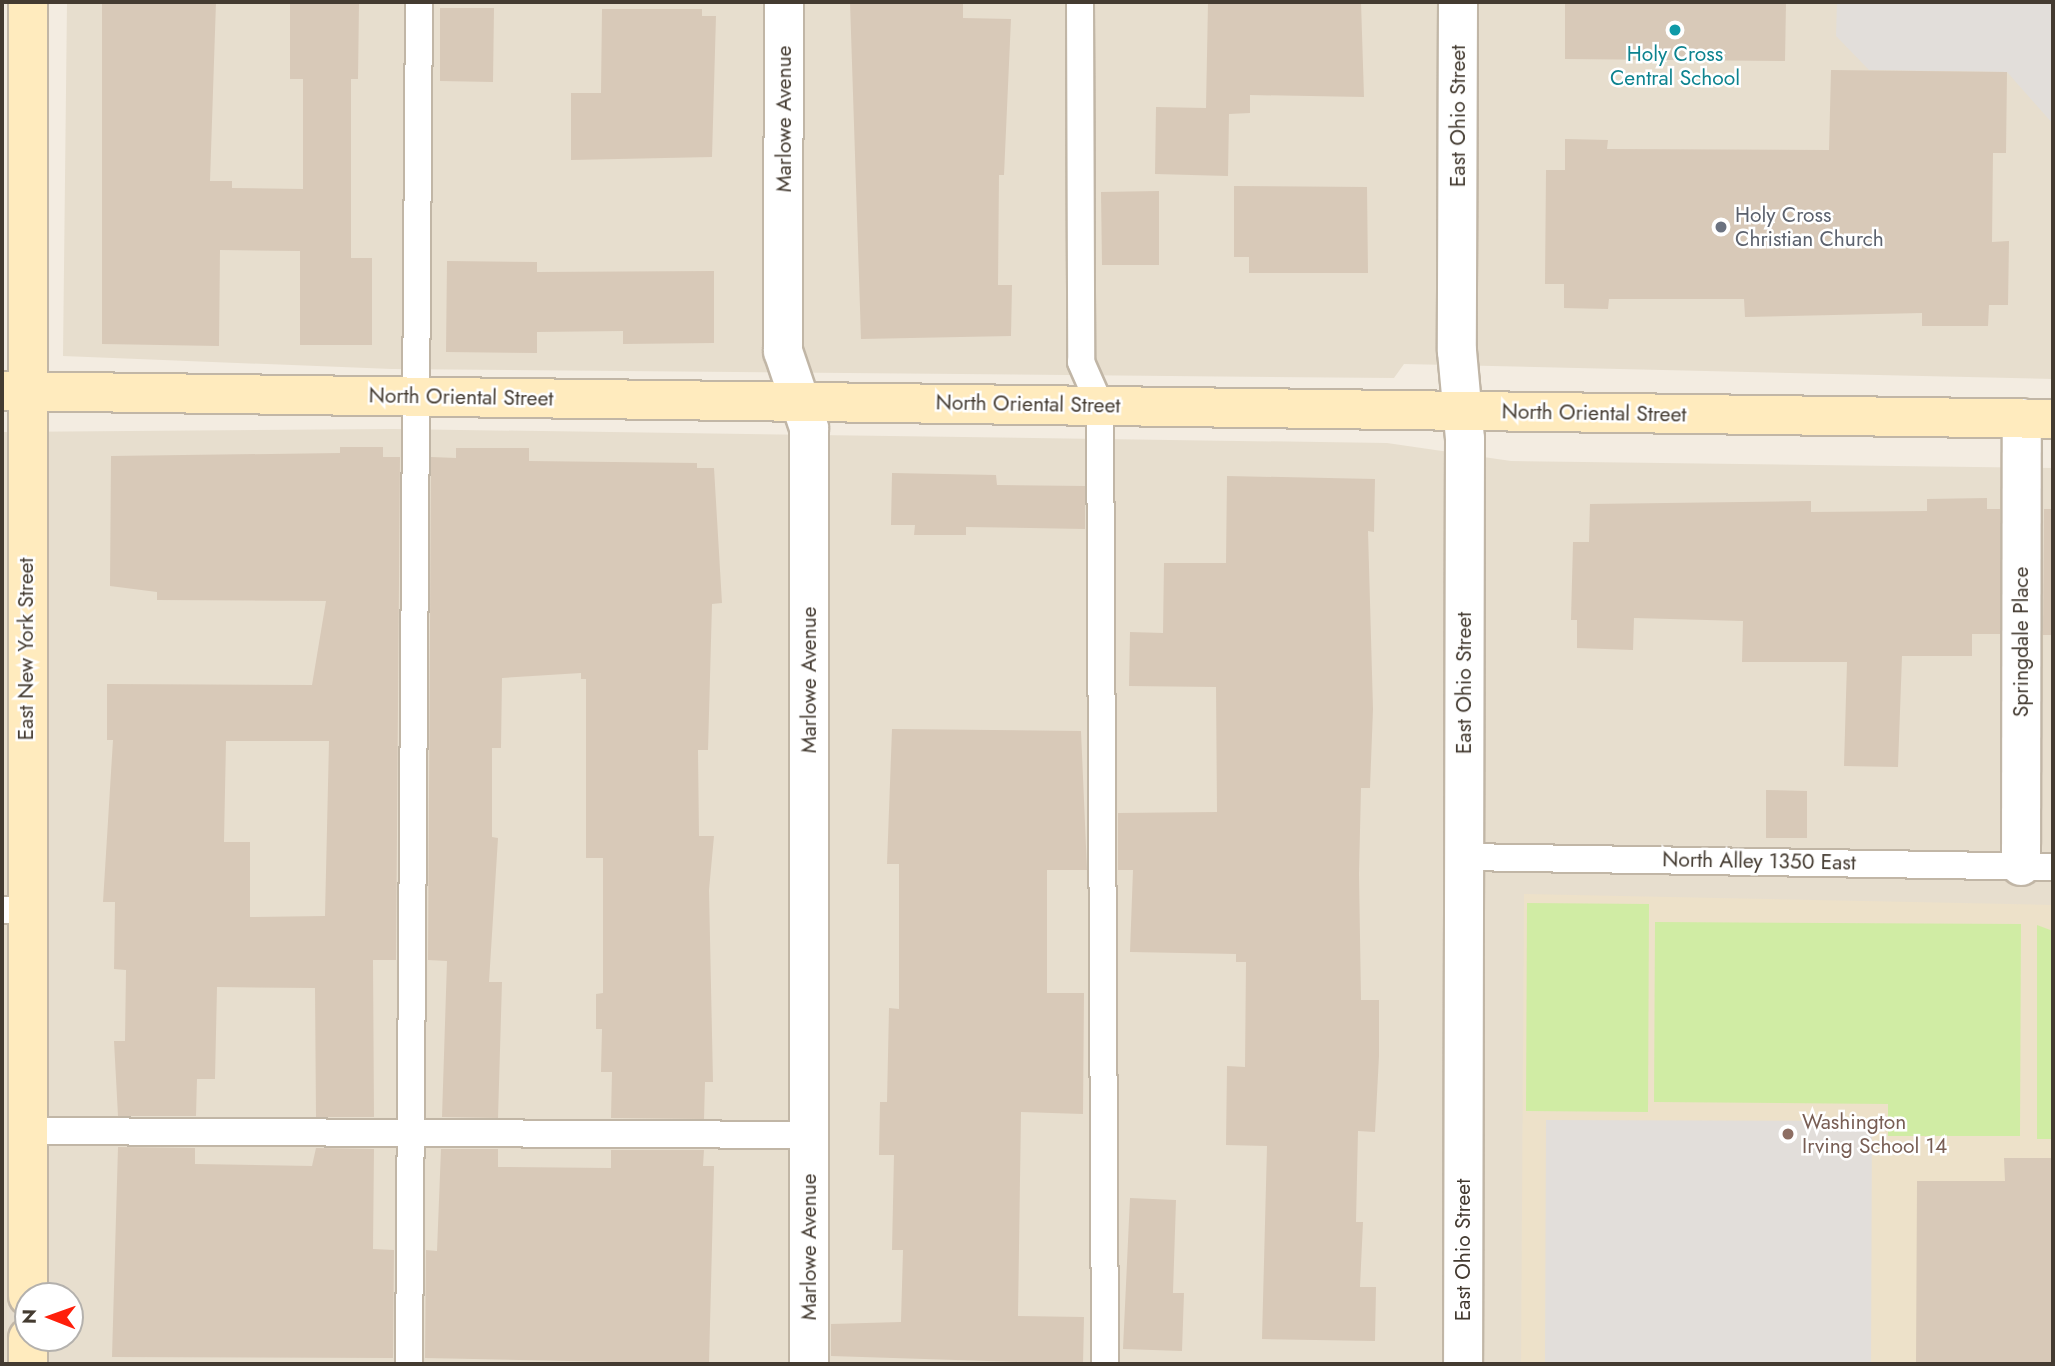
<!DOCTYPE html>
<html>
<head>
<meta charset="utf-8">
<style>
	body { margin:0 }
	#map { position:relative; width:2055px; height:1366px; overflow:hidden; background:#f3ece1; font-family:Jost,sans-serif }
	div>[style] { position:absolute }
	.residential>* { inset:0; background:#e7dece }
	.education>* { inset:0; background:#ede1c9 }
	.green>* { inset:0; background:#d0eca4 }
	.parking>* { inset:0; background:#e2deda }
	.building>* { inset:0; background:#d8c9b8 }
	.roads { filter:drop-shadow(2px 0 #c1b6a6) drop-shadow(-2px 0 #c1b6a6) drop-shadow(0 2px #c1b6a6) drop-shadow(0 -2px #c1b6a6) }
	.lane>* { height:26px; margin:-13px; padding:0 13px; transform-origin:13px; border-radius:13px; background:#fff }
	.street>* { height:38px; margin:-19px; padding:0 19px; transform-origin:19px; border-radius:19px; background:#fff }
	.secondary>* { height:38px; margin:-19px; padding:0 19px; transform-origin:19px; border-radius:19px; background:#ffebbe }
	.dots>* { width:19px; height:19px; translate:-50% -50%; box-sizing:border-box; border:4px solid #fff; border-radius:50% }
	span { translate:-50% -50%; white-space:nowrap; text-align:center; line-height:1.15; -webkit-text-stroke:5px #fff; paint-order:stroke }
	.culture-label { font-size:21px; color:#0d838f }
	.street-label { font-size:21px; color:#443b31 }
	.worship-label { font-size:21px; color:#5b616d }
	.left { translate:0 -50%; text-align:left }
	.education-label { font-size:21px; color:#785e54 }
	.frame { position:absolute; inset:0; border:4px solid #443b31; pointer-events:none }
	.north { position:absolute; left:14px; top:1282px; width:70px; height:70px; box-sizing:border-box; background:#fff; border:2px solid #b4b1ad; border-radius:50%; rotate:271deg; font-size:19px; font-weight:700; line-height:28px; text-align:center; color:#443b31 }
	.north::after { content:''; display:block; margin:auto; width:24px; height:32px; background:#ff1f0b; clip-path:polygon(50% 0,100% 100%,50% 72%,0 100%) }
</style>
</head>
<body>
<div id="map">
	<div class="residential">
		<div style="clip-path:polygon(67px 2px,2053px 2px,2053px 379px,1404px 364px,1394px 378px,392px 369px,63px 356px)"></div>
		<div style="clip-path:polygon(evenodd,394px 429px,1387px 443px,1511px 461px,2053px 468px,2053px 1364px,2px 1364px,2px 432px,394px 429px,28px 1296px,70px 1296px,70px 1338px,28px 1338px,28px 1296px)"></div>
	</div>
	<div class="education">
		<div style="clip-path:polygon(1524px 894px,2053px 905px,2053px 1364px,1521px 1364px)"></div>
	</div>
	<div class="green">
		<div style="clip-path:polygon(1527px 903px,1649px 904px,1648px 1112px,1526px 1111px)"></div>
		<div style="clip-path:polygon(1655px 922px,2021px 924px,2020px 1136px,1888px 1136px,1888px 1104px,1654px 1102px)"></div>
		<div style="clip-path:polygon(2037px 925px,2053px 931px,2053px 1139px,2037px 1139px)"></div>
	</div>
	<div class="parking">
		<div style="clip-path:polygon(1837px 2px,2053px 2px,2053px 124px,2007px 72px,1869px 70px,1836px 36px)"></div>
		<div style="clip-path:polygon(1546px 1120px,1872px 1121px,1871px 1364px,1545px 1364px)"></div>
	</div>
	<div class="building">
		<div style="clip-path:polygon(102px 2px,216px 2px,210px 181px,232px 181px,232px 188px,303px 189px,303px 79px,290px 79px,290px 4px,359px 4px,358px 79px,351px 79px,351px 258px,372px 258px,372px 345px,300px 345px,300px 251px,220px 250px,219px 346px,102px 344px)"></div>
		<div style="clip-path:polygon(850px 2px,963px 2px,963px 18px,1011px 19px,1004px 175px,999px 175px,998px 285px,1012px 285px,1011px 336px,861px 339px)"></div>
		<div style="clip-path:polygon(1208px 2px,1361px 2px,1364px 97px,1250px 95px,1250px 113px,1229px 114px,1228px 176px,1155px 174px,1156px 107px,1206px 108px)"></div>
		<div style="clip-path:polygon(1565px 2px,1786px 2px,1785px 61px,1565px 59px)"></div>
		<div style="clip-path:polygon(440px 8px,494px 8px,493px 82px,440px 81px)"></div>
		<div style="clip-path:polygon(602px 9px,702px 9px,702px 16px,716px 16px,712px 157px,571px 160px,571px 93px,601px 93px)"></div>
		<div style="clip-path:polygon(1831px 70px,2007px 72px,2006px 153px,1993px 153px,1992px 242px,2009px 241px,2008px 305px,1989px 305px,1988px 326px,1922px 326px,1922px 313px,1745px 317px,1744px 299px,1609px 299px,1608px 309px,1564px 308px,1564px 284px,1545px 284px,1546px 170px,1565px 170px,1565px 139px,1608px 140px,1607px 149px,1829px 150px)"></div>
		<div style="clip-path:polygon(1234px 186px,1367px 187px,1368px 273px,1249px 273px,1249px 257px,1234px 257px)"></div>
		<div style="clip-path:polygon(1159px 191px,1159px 265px,1102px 265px,1101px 192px)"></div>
		<div style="clip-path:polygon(447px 261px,537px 262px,537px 272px,714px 271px,714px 343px,623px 344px,623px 331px,537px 332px,537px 353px,446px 352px)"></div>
		<div style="clip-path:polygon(evenodd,340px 447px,383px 447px,383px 457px,400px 457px,396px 960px,373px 960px,374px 1117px,316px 1117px,315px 988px,217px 987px,215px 1079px,197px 1079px,196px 1116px,118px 1116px,114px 1041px,125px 1041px,126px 970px,114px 969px,115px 902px,103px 902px,113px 740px,107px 740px,107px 684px,312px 685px,326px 601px,157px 600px,157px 592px,110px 586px,111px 456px,340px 453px,340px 447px,226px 741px,329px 741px,325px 916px,250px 917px,250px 842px,224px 842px,226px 741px)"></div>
		<div style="clip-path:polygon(456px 448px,529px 448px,529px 461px,697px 463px,697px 468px,714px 468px,722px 603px,712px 604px,708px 750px,698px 750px,699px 836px,714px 836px,709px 890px,713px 1082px,705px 1082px,704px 1119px,611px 1118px,612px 1072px,601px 1072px,602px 1029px,596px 1029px,596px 994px,603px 993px,603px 858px,586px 858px,586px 679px,581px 679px,581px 673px,502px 678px,501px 748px,492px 748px,492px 837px,498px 838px,489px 982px,502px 982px,498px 1118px,442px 1117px,447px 961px,428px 960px,431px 457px,456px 458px)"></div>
		<div style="clip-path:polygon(892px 473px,996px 475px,997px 485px,1085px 486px,1085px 529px,966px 527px,966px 535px,914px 535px,915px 525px,891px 525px)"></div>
		<div style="clip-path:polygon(1227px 476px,1375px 479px,1374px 532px,1368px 531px,1373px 709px,1370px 788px,1361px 788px,1359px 874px,1361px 1000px,1379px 1000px,1379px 1056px,1375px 1132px,1358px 1131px,1356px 1222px,1363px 1222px,1360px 1287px,1376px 1287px,1375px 1341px,1262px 1339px,1267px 1146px,1226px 1145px,1227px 1066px,1245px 1067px,1246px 962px,1236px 962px,1236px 954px,1130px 952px,1133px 870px,1118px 870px,1118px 813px,1217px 812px,1216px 687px,1129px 686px,1130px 632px,1163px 633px,1164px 563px,1226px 563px)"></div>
		<div style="clip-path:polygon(1987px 498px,1987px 509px,2000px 509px,2000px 634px,1972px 634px,1972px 656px,1902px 656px,1898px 767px,1844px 766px,1847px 662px,1742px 662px,1743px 621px,1634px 618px,1633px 650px,1577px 648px,1577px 620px,1571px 620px,1573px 542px,1589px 542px,1590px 504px,1811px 501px,1811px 512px,1927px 511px,1927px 499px)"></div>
		<div style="clip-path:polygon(2044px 509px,2053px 509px,2053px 635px,2043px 635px)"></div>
		<div style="clip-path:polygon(892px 729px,1081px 731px,1087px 870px,1047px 870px,1047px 993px,1084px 993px,1083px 1114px,1021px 1112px,1018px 1316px,1084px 1317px,1083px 1364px,831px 1356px,831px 1324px,901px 1322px,903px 1250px,892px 1250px,894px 1155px,879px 1155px,880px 1102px,887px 1102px,889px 1008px,899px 1009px,899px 864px,887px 864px)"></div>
		<div style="clip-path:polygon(1766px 790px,1807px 791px,1807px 838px,1766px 838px)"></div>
		<div style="clip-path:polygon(118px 1147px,195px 1148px,195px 1164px,312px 1166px,316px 1148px,374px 1149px,373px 1249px,394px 1250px,393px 1358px,112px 1357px)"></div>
		<div style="clip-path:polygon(441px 1149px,498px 1149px,498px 1167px,611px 1168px,611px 1150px,704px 1150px,703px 1166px,714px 1166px,709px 1364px,425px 1358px,426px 1250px,437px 1251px)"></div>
		<div style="clip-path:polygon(2004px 1158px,2053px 1158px,2053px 1364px,1916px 1364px,1917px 1181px,2005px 1181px)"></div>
		<div style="clip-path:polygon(1130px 1198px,1176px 1200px,1173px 1293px,1184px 1293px,1182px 1351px,1123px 1349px)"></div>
	</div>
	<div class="roads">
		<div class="lane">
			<div style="left:1080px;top:2px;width:360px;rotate:89.8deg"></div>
			<div style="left:1081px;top:362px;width:47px;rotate:66.2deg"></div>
			<div style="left:1100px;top:405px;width:959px;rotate:89.7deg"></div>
			<div style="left:1464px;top:857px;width:589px;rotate:0.97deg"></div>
			<div style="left:2px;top:910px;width:23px"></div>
			<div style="left:28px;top:1131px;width:781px;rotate:0.29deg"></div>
			<div style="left:409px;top:1364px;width:1362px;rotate:-89.58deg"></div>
		</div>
		<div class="street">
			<div style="left:784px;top:2px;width:349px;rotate:90.2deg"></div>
			<div style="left:783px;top:351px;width:81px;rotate:71.3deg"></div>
			<div style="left:809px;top:428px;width:936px;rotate:90deg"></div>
			<div style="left:1458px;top:2px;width:349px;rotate:90.2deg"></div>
			<div style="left:1457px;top:351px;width:88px;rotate:84.8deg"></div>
			<div style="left:1465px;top:439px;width:925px;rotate:90.12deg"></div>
			<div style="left:2021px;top:866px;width:448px;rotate:-89.9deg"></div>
		</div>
		<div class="secondary">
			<div style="left:28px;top:2px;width:1294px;rotate:90deg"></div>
			<div style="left:2px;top:391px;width:2051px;rotate:0.78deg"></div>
			<div style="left:28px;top:1338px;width:26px;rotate:90deg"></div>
		</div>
	</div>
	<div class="dots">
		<div style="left:1675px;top:30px;background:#0f9aa8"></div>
		<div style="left:1721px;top:227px;background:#6b7280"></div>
		<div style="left:1788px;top:1134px;background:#8d6e63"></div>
	</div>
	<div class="culture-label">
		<span style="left:1675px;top:66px">Holy Cross<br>Central School</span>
	</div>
	<div class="street-label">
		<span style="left:1458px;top:116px;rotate:-90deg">East Ohio Street</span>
		<span style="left:784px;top:119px;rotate:-90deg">Marlowe Avenue</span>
		<span style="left:461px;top:397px;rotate:1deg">North Oriental Street</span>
		<span style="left:1028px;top:404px;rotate:1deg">North Oriental Street</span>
		<span style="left:1594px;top:413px;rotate:1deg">North Oriental Street</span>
		<span style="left:2021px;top:642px;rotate:-90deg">Springdale Place</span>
		<span style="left:26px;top:649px;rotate:-90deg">East New York Street</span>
		<span style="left:809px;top:680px;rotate:-90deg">Marlowe Avenue</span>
		<span style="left:1464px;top:683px;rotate:-90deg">East Ohio Street</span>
		<span style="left:1759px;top:861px;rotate:1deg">North Alley 1350 East</span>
		<span style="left:809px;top:1247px;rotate:-90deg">Marlowe Avenue</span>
		<span style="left:1463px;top:1250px;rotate:-90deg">East Ohio Street</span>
	</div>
	<div class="worship-label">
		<span class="left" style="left:1735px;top:227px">Holy Cross<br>Christian Church</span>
	</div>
	<div class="education-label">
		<span class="left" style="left:1802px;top:1134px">Washington<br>Irving School 14</span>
	</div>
	<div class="frame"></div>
	<div class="north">N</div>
</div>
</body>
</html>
